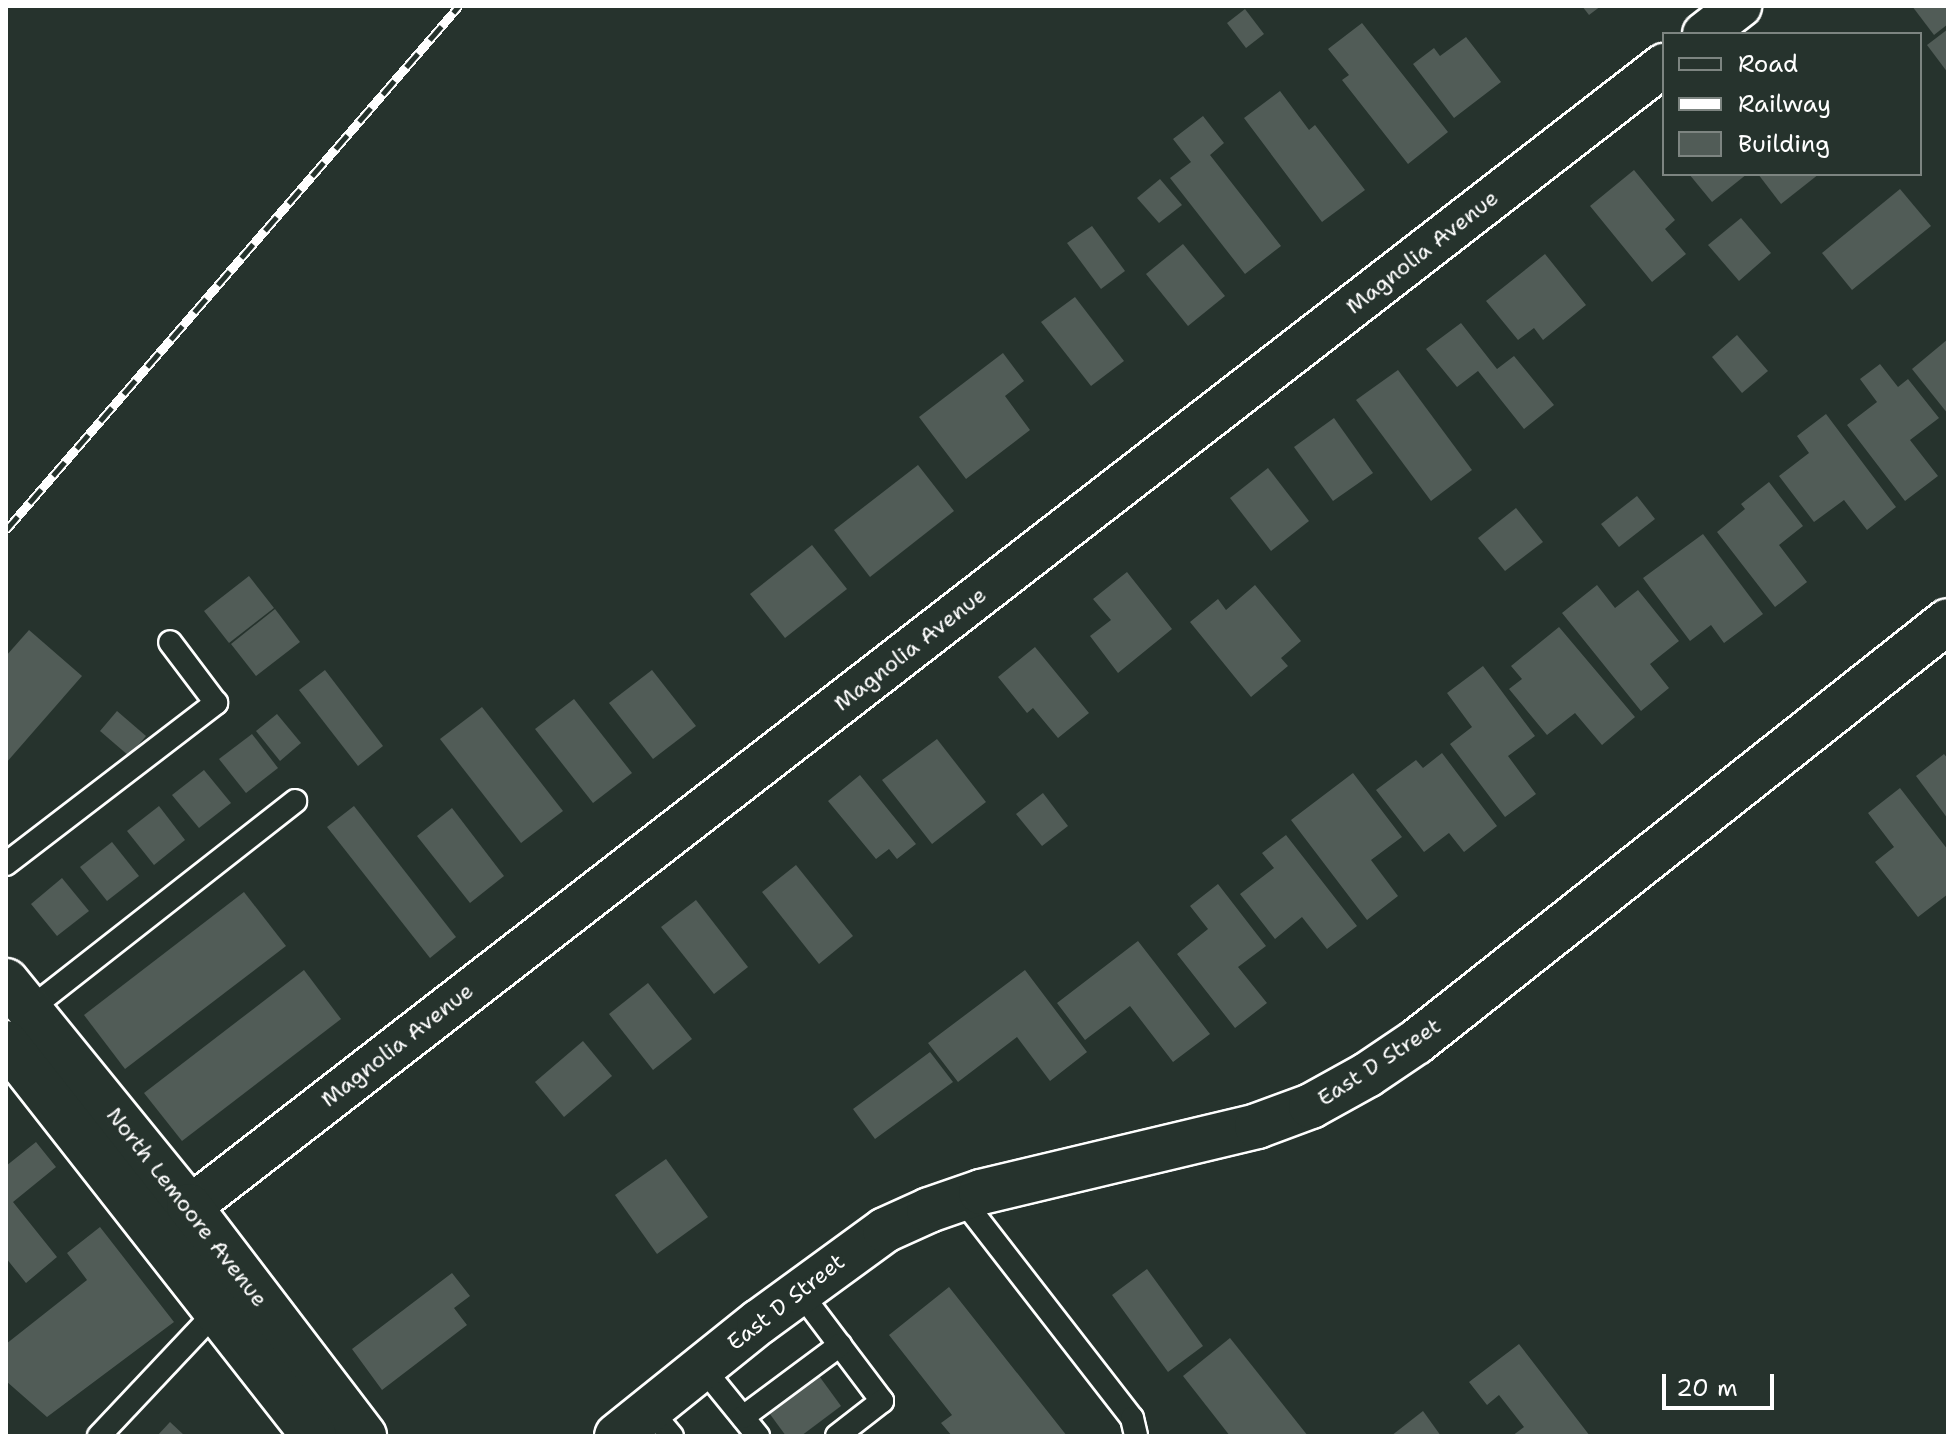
<!DOCTYPE html>
<html>
<head>
<meta charset="utf-8">
<style>
	body { margin:0 }
	#map { position:relative; width:1954px; height:1442px; overflow:hidden; background:#26332d; font-family:"Shantell Sans",sans-serif }
	div>[style] { position:absolute }
	.building>* { inset:0; background:#515c57 }
	.roads { filter:drop-shadow(2px 0 #fff) drop-shadow(-2px 0 #fff) drop-shadow(0 2px #fff) drop-shadow(0 -2px #fff) }
	.lane>* { height:22px; margin:-11px; padding:0 11px; transform-origin:11px; border-radius:11px; background:#26332d }
	.street>* { height:42px; margin:-21px; padding:0 21px; transform-origin:21px; border-radius:21px; background:#26332d }
	.secondary>* { height:44px; margin:-22px; padding:0 22px; transform-origin:22px; border-radius:22px; background:#26332d }
	.rail>* { height:9px; margin-top:-4.5px; transform-origin:0; background:repeating-linear-gradient(90deg,#26332d 0 18px,#fff 0 36px); box-sizing:border-box; border-block:2px solid #fff }
	span { translate:-50% -50%; white-space:nowrap; text-align:center; line-height:1.15; -webkit-text-stroke:7px #26332d; paint-order:stroke }
	.street-label { font-size:22px; color:#fff }
	.frame { position:absolute; inset:0; border:8px solid #fff; pointer-events:none }
	.legend { position:absolute; left:1662px; top:32px; width:260px; height:144px; box-sizing:border-box; background:#26332d; border:2px solid #7d8581; margin:0; padding:10px 14px; list-style:none; font-size:24px; color:#fff }
	.legend li { display:flex; align-items:center; gap:16px; height:40px }
	.legend b { width:40px; border:2px solid #7d8581 }
	.scale { position:absolute; left:1662px; top:1374px; width:112px; height:36px; box-sizing:border-box; border:4px solid #fff; border-top:0; padding-left:10px; font-size:24px; line-height:28px; white-space:nowrap; color:#fff; -webkit-text-stroke:6px #26332d; paint-order:stroke }
</style>
</head>
<body>
<div id="map">
	<div class="building">
		<div style="clip-path:polygon(1582px 6px,1601px 6px,1589px 15px)"></div>
		<div style="clip-path:polygon(1912px 6px,1948px 6px,1948px 24px,1934px 35px)"></div>
		<div style="clip-path:polygon(1245px 9px,1264px 34px,1246px 48px,1227px 23px)"></div>
		<div style="clip-path:polygon(1362px 23px,1448px 132px,1408px 164px,1342px 80px,1349px 75px,1328px 49px)"></div>
		<div style="clip-path:polygon(1948px 29px,1948px 73px,1927px 45px)"></div>
		<div style="clip-path:polygon(1466px 37px,1501px 82px,1454px 118px,1413px 64px,1434px 48px,1440px 56px)"></div>
		<div style="clip-path:polygon(1280px 91px,1309px 130px,1315px 125px,1365px 190px,1322px 222px,1244px 118px)"></div>
		<div style="clip-path:polygon(1203px 116px,1224px 143px,1210px 155px,1281px 246px,1245px 274px,1170px 178px,1191px 162px,1173px 139px)"></div>
		<div style="clip-path:polygon(1634px 170px,1675px 220px,1665px 229px,1686px 254px,1652px 282px,1590px 206px)"></div>
		<div style="clip-path:polygon(1689px 174px,1747px 174px,1712px 202px)"></div>
		<div style="clip-path:polygon(1758px 174px,1819px 174px,1781px 204px)"></div>
		<div style="clip-path:polygon(1160px 179px,1182px 205px,1159px 223px,1137px 198px)"></div>
		<div style="clip-path:polygon(1900px 189px,1931px 226px,1852px 290px,1822px 253px)"></div>
		<div style="clip-path:polygon(1741px 218px,1771px 253px,1739px 281px,1708px 245px)"></div>
		<div style="clip-path:polygon(1092px 226px,1125px 271px,1101px 289px,1067px 243px)"></div>
		<div style="clip-path:polygon(1183px 244px,1225px 296px,1188px 326px,1146px 274px)"></div>
		<div style="clip-path:polygon(1545px 254px,1586px 305px,1543px 340px,1534px 328px,1518px 340px,1486px 301px)"></div>
		<div style="clip-path:polygon(1075px 297px,1124px 361px,1091px 386px,1041px 322px)"></div>
		<div style="clip-path:polygon(1461px 323px,1497px 369px,1514px 356px,1554px 405px,1524px 429px,1478px 371px,1457px 387px,1426px 349px)"></div>
		<div style="clip-path:polygon(1737px 335px,1768px 371px,1742px 393px,1712px 357px)"></div>
		<div style="clip-path:polygon(1948px 339px,1948px 414px,1912px 369px)"></div>
		<div style="clip-path:polygon(1003px 353px,1024px 381px,1005px 396px,1030px 430px,966px 479px,919px 417px)"></div>
		<div style="clip-path:polygon(1880px 364px,1898px 387px,1908px 379px,1939px 418px,1910px 440px,1938px 476px,1905px 501px,1847px 425px,1877px 402px,1860px 379px)"></div>
		<div style="clip-path:polygon(1398px 370px,1472px 470px,1431px 501px,1356px 400px)"></div>
		<div style="clip-path:polygon(1826px 414px,1896px 507px,1867px 530px,1844px 500px,1814px 522px,1779px 476px,1809px 453px,1797px 436px)"></div>
		<div style="clip-path:polygon(1334px 418px,1373px 473px,1333px 501px,1294px 447px)"></div>
		<div style="clip-path:polygon(918px 465px,954px 511px,870px 577px,834px 530px)"></div>
		<div style="clip-path:polygon(1268px 468px,1309px 521px,1271px 551px,1230px 498px)"></div>
		<div style="clip-path:polygon(1769px 482px,1803px 526px,1779px 545px,1807px 582px,1775px 607px,1717px 532px,1745px 509px,1741px 504px)"></div>
		<div style="clip-path:polygon(1637px 496px,1655px 519px,1619px 547px,1601px 524px)"></div>
		<div style="clip-path:polygon(1516px 508px,1543px 542px,1505px 571px,1478px 538px)"></div>
		<div style="clip-path:polygon(1703px 534px,1763px 614px,1724px 643px,1711px 625px,1690px 641px,1643px 578px)"></div>
		<div style="clip-path:polygon(812px 545px,847px 589px,785px 638px,750px 594px)"></div>
		<div style="clip-path:polygon(1127px 572px,1172px 629px,1118px 673px,1090px 636px,1111px 620px,1093px 599px)"></div>
		<div style="clip-path:polygon(249px 576px,274px 608px,229px 643px,204px 611px)"></div>
		<div style="clip-path:polygon(1255px 585px,1301px 641px,1281px 658px,1288px 666px,1251px 697px,1190px 622px,1218px 599px,1226px 610px)"></div>
		<div style="clip-path:polygon(1597px 585px,1615px 608px,1638px 590px,1679px 641px,1650px 664px,1669px 688px,1641px 711px,1562px 613px)"></div>
		<div style="clip-path:polygon(275px 609px,300px 642px,256px 676px,231px 644px)"></div>
		<div style="clip-path:polygon(1559px 627px,1635px 717px,1602px 745px,1575px 713px,1547px 735px,1509px 689px,1522px 679px,1511px 666px)"></div>
		<div style="clip-path:polygon(29px 630px,82px 676px,6px 763px,6px 656px)"></div>
		<div style="clip-path:polygon(1035px 647px,1089px 713px,1058px 738px,1033px 708px,1027px 713px,998px 677px)"></div>
		<div style="clip-path:polygon(1483px 666px,1535px 736px,1508px 756px,1536px 794px,1505px 817px,1450px 744px,1472px 727px,1447px 693px)"></div>
		<div style="clip-path:polygon(325px 670px,383px 746px,358px 766px,299px 690px)"></div>
		<div style="clip-path:polygon(652px 670px,696px 726px,653px 759px,609px 703px)"></div>
		<div style="clip-path:polygon(574px 699px,632px 773px,593px 803px,535px 729px)"></div>
		<div style="clip-path:polygon(482px 707px,563px 811px,521px 843px,440px 739px)"></div>
		<div style="clip-path:polygon(117px 711px,146px 736px,129px 756px,100px 731px)"></div>
		<div style="clip-path:polygon(277px 714px,301px 743px,280px 761px,256px 731px)"></div>
		<div style="clip-path:polygon(252px 734px,278px 768px,246px 793px,219px 759px)"></div>
		<div style="clip-path:polygon(937px 739px,986px 802px,932px 844px,882px 780px)"></div>
		<div style="clip-path:polygon(1442px 753px,1497px 826px,1464px 852px,1449px 833px,1424px 852px,1376px 790px,1416px 760px,1423px 768px)"></div>
		<div style="clip-path:polygon(1944px 754px,1948px 759px,1948px 819px,1916px 776px)"></div>
		<div style="clip-path:polygon(204px 770px,231px 803px,199px 828px,172px 795px)"></div>
		<div style="clip-path:polygon(1353px 773px,1402px 837px,1371px 860px,1398px 896px,1367px 920px,1291px 820px)"></div>
		<div style="clip-path:polygon(860px 775px,916px 844px,897px 859px,889px 849px,876px 859px,828px 801px)"></div>
		<div style="clip-path:polygon(1900px 788px,1948px 850px,1948px 894px,1918px 917px,1875px 862px,1894px 847px,1868px 813px)"></div>
		<div style="clip-path:polygon(1043px 793px,1068px 826px,1042px 846px,1016px 814px)"></div>
		<div style="clip-path:polygon(159px 806px,185px 840px,154px 865px,127px 831px)"></div>
		<div style="clip-path:polygon(354px 806px,456px 937px,430px 958px,327px 827px)"></div>
		<div style="clip-path:polygon(452px 808px,504px 876px,470px 903px,417px 836px)"></div>
		<div style="clip-path:polygon(1286px 835px,1357px 926px,1327px 949px,1302px 917px,1275px 939px,1240px 894px,1274px 868px,1262px 853px)"></div>
		<div style="clip-path:polygon(112px 842px,139px 876px,107px 901px,80px 867px)"></div>
		<div style="clip-path:polygon(796px 865px,853px 936px,819px 964px,762px 892px)"></div>
		<div style="clip-path:polygon(62px 878px,89px 911px,57px 936px,31px 904px)"></div>
		<div style="clip-path:polygon(1218px 884px,1266px 946px,1238px 967px,1267px 1003px,1235px 1028px,1177px 954px,1208px 929px,1190px 906px)"></div>
		<div style="clip-path:polygon(244px 892px,286px 946px,125px 1069px,84px 1015px)"></div>
		<div style="clip-path:polygon(696px 900px,748px 967px,714px 994px,661px 927px)"></div>
		<div style="clip-path:polygon(1138px 941px,1210px 1034px,1173px 1062px,1130px 1006px,1085px 1040px,1057px 1003px)"></div>
		<div style="clip-path:polygon(304px 970px,341px 1019px,182px 1141px,144px 1093px)"></div>
		<div style="clip-path:polygon(1025px 970px,1087px 1052px,1050px 1081px,1017px 1037px,958px 1082px,928px 1043px)"></div>
		<div style="clip-path:polygon(648px 983px,692px 1039px,653px 1070px,609px 1014px)"></div>
		<div style="clip-path:polygon(583px 1041px,612px 1076px,564px 1117px,535px 1082px)"></div>
		<div style="clip-path:polygon(930px 1052px,953px 1082px,875px 1139px,853px 1109px)"></div>
		<div style="clip-path:polygon(36px 1142px,56px 1167px,13px 1202px,57px 1257px,26px 1283px,6px 1258px,6px 1166px)"></div>
		<div style="clip-path:polygon(666px 1159px,708px 1217px,657px 1254px,615px 1195px)"></div>
		<div style="clip-path:polygon(100px 1227px,174px 1322px,47px 1417px,6px 1381px,6px 1344px,87px 1280px,67px 1253px)"></div>
		<div style="clip-path:polygon(1147px 1269px,1203px 1346px,1168px 1372px,1112px 1295px)"></div>
		<div style="clip-path:polygon(452px 1273px,470px 1296px,454px 1308px,467px 1325px,382px 1390px,352px 1349px)"></div>
		<div style="clip-path:polygon(949px 1287px,1067px 1436px,952px 1436px,941px 1423px,952px 1415px,889px 1335px)"></div>
		<div style="clip-path:polygon(1230px 1338px,1308px 1436px,1230px 1436px,1183px 1376px)"></div>
		<div style="clip-path:polygon(1519px 1344px,1590px 1436px,1512px 1436px,1524px 1427px,1499px 1395px,1487px 1405px,1469px 1382px)"></div>
		<div style="clip-path:polygon(814px 1369px,841px 1406px,801px 1436px,786px 1436px,764px 1406px)"></div>
		<div style="clip-path:polygon(1423px 1411px,1441px 1436px,1391px 1436px)"></div>
		<div style="clip-path:polygon(170px 1422px,185px 1436px,157px 1436px)"></div>
	</div>
	<div class="roads">
		<div class="lane">
			<div style="left:6px;top:864px;width:265px;rotate:-37.5deg"></div>
			<div style="left:216px;top:703px;width:76px;rotate:-127deg"></div>
			<div style="left:30px;top:1009px;width:337px;rotate:-38.1deg"></div>
			<div style="left:962px;top:1199px;width:277px;rotate:52.2deg"></div>
			<div style="left:1132px;top:1418px;width:18px;rotate:77deg"></div>
			<div style="left:799px;top:1291px;width:138px;rotate:53deg"></div>
			<div style="left:882px;top:1401px;width:57px;rotate:142.1deg"></div>
			<div style="left:702px;top:1367px;width:89px;rotate:50.9deg"></div>
			<div style="left:650px;top:1410px;width:34px;rotate:50deg"></div>
			<div style="left:743px;top:1417px;width:121px;rotate:-36.6deg"></div>
			<div style="left:99px;top:1436px;width:172px;rotate:-46.7deg"></div>
		</div>
		<div class="street">
			<div style="left:1704px;top:34px;width:46px;rotate:-37.9deg"></div>
			<div style="left:163px;top:1228px;width:1899px;rotate:-37.77deg"></div>
		</div>
		<div class="secondary">
			<div style="left:6px;top:981px;width:290px;rotate:50.9deg"></div>
			<div style="left:189px;top:1206px;width:289px;rotate:52.7deg"></div>
			<div style="left:6px;top:1043px;width:499px;rotate:51.9deg"></div>
			<div style="left:617px;top:1436px;width:182px;rotate:-38.8deg"></div>
			<div style="left:759px;top:1322px;width:156px;rotate:-36.1deg"></div>
			<div style="left:885px;top:1230px;width:48px;rotate:-24.4deg"></div>
			<div style="left:929px;top:1210px;width:55px;rotate:-19.1deg"></div>
			<div style="left:981px;top:1192px;width:284px;rotate:-13.4deg"></div>
			<div style="left:1257px;top:1126px;width:58px;rotate:-20.3deg"></div>
			<div style="left:1311px;top:1106px;width:64px;rotate:-29deg"></div>
			<div style="left:1367px;top:1075px;width:59px;rotate:-34deg"></div>
			<div style="left:1416px;top:1042px;width:678px;rotate:-38.36deg"></div>
		</div>
	</div>
	<div class="rail">
		<div style="left:6px;top:530px;width:693px;rotate:-49.16deg"></div>
	</div>
	<div class="street-label">
		<span style="left:1422px;top:252px;rotate:-38deg">Magnolia Avenue</span>
		<span style="left:910px;top:649px;rotate:-38deg">Magnolia Avenue</span>
		<span style="left:397px;top:1045px;rotate:-38deg">Magnolia Avenue</span>
		<span style="left:1379px;top:1062px;rotate:-33deg">East D Street</span>
		<span style="left:187px;top:1207px;rotate:52deg">North Lemoore Avenue</span>
		<span style="left:786px;top:1302px;rotate:-38deg">East D Street</span>
	</div>
	<div class="frame"></div>
	<ul class="legend">
	<li><b style="height:10px;background:#26332d"></b>Road</li>
	<li><b style="height:10px;background:#fff"></b>Railway</li>
	<li><b style="height:22px;background:#515c57"></b>Building</li>
	</ul>
	<div class="scale">20 m</div>
</div>
</body>
</html>
